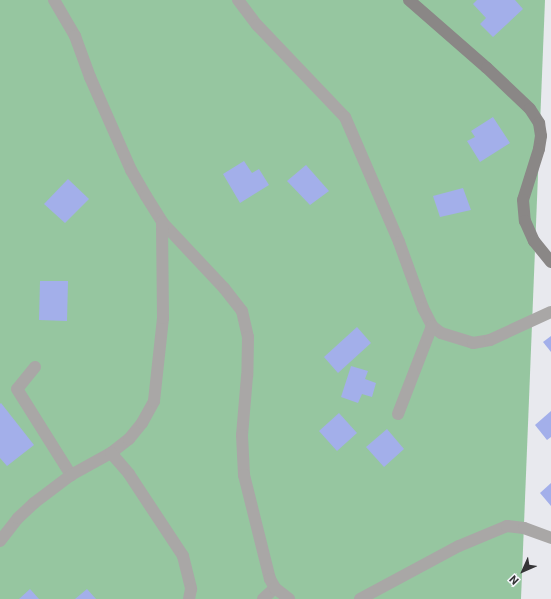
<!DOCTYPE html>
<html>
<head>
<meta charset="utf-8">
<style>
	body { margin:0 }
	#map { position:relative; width:551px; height:599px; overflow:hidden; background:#e8e9ee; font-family:Roboto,sans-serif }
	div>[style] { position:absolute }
	.green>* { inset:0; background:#96c6a0 }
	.building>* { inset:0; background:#a3afea }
	.lane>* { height:12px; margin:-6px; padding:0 6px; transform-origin:6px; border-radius:6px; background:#a9a7a6 }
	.street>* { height:12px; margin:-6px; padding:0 6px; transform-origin:6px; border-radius:6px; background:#a9a7a6 }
	.secondary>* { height:12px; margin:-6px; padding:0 6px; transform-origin:6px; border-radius:6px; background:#8a8786 }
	span { translate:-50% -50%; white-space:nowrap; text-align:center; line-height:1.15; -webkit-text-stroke:4px #f5f6fb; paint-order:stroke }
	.north { position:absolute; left:503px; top:551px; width:40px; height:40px; -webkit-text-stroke:3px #f5f6fb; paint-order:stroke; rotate:225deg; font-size:11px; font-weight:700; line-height:16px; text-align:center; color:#343436 }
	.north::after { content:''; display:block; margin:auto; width:14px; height:18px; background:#343436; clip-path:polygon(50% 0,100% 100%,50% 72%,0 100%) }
</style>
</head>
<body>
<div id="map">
	<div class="green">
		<div style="clip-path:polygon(0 0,545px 0,521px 599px,0 599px)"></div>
	</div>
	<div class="building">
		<div style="clip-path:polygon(477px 0,515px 0,523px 9px,493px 37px,480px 24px,486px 18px,473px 4px)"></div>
		<div style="clip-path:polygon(493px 117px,510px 143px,480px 162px,467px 141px,475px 137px,471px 131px)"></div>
		<div style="clip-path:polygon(244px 161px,252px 173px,259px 169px,269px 185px,240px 203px,223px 174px)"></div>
		<div style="clip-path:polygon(306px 165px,329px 191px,310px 205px,287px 181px)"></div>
		<div style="clip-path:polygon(68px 179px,89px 199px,65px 223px,44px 204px)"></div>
		<div style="clip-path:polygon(463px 188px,471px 210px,440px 217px,433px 196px)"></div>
		<div style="clip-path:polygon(40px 281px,68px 281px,67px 321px,39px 320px)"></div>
		<div style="clip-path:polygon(357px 327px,371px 343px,338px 373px,324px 357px)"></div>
		<div style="clip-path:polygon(551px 336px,551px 352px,543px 342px)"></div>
		<div style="clip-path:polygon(351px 366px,368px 371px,365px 379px,376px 383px,372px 397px,362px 394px,358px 403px,341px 397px)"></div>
		<div style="clip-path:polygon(1px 403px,34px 445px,7px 466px,0 458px,0 404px)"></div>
		<div style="clip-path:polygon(551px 411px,551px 437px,547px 440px,535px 425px)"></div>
		<div style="clip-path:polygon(339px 413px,357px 433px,337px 451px,319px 431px)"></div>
		<div style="clip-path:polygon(387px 429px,404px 449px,384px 467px,366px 447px)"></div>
		<div style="clip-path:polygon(551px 483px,551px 506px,540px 493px)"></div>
		<div style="clip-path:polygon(30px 589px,39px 599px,19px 599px)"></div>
		<div style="clip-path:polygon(87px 589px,96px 599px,75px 599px)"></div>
	</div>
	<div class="lane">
		<div style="left:35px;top:367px;width:28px;rotate:129deg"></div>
		<div style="left:17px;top:389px;width:102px;rotate:57.9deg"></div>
		<div style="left:263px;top:599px;width:16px;rotate:-43deg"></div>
	</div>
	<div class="street">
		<div style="left:54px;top:0;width:42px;rotate:59.7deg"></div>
		<div style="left:75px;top:36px;width:44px;rotate:69.9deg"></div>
		<div style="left:90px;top:77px;width:102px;rotate:66.2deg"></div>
		<div style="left:131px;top:170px;width:30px;rotate:60deg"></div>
		<div style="left:146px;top:196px;width:31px;rotate:58deg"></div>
		<div style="left:162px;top:222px;width:91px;rotate:46.8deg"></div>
		<div style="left:224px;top:288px;width:29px;rotate:52deg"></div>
		<div style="left:242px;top:311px;width:27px;rotate:77deg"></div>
		<div style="left:248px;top:337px;width:39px;rotate:91deg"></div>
		<div style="left:247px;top:376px;width:59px;rotate:94.8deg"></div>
		<div style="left:242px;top:435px;width:40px;rotate:87.1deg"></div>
		<div style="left:244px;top:475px;width:107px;rotate:76deg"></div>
		<div style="left:270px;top:579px;width:10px;rotate:61deg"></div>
		<div style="left:275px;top:588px;width:18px;rotate:38deg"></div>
		<div style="left:238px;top:0;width:31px;rotate:53deg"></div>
		<div style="left:257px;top:25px;width:127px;rotate:46.3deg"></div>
		<div style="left:345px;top:117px;width:136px;rotate:66.6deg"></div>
		<div style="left:399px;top:242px;width:70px;rotate:70deg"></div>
		<div style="left:423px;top:308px;width:20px;rotate:63deg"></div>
		<div style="left:432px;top:326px;width:11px;rotate:38deg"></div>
		<div style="left:441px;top:333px;width:34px;rotate:17deg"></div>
		<div style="left:473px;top:343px;width:17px;rotate:-10deg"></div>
		<div style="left:490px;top:340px;width:67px;rotate:-24.7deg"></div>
		<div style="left:398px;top:414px;width:94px;rotate:-68.9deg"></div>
		<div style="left:111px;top:453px;width:23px;rotate:-38deg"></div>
		<div style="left:129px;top:439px;width:21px;rotate:-51deg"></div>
		<div style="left:142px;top:423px;width:25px;rotate:-61deg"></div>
		<div style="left:154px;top:401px;width:83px;rotate:-83.8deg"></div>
		<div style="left:163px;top:318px;width:96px;rotate:-90.6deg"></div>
		<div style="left:0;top:541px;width:29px;rotate:-52deg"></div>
		<div style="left:18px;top:518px;width:22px;rotate:-43deg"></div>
		<div style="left:34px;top:503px;width:46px;rotate:-37.1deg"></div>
		<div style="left:71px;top:475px;width:46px;rotate:-28.8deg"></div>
		<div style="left:111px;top:453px;width:28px;rotate:49deg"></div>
		<div style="left:129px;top:474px;width:98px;rotate:56.6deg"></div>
		<div style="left:183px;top:556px;width:34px;rotate:76deg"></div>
		<div style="left:191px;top:589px;width:10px;rotate:101deg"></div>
		<div style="left:360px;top:599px;width:112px;rotate:-28.2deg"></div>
		<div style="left:459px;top:546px;width:52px;rotate:-22.6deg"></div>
		<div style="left:507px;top:526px;width:17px;rotate:7deg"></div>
		<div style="left:524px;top:528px;width:29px;rotate:20deg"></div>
	</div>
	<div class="secondary">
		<div style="left:409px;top:0;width:103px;rotate:41.1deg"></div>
		<div style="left:487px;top:68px;width:59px;rotate:43.6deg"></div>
		<div style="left:530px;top:109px;width:17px;rotate:57deg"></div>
		<div style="left:539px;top:123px;width:13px;rotate:81deg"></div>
		<div style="left:541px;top:136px;width:13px;rotate:99deg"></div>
		<div style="left:539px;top:149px;width:53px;rotate:107.4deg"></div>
		<div style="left:523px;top:200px;width:21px;rotate:85deg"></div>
		<div style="left:525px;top:221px;width:22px;rotate:66deg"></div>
		<div style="left:534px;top:241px;width:27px;rotate:51deg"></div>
	</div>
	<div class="north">N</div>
</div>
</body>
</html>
